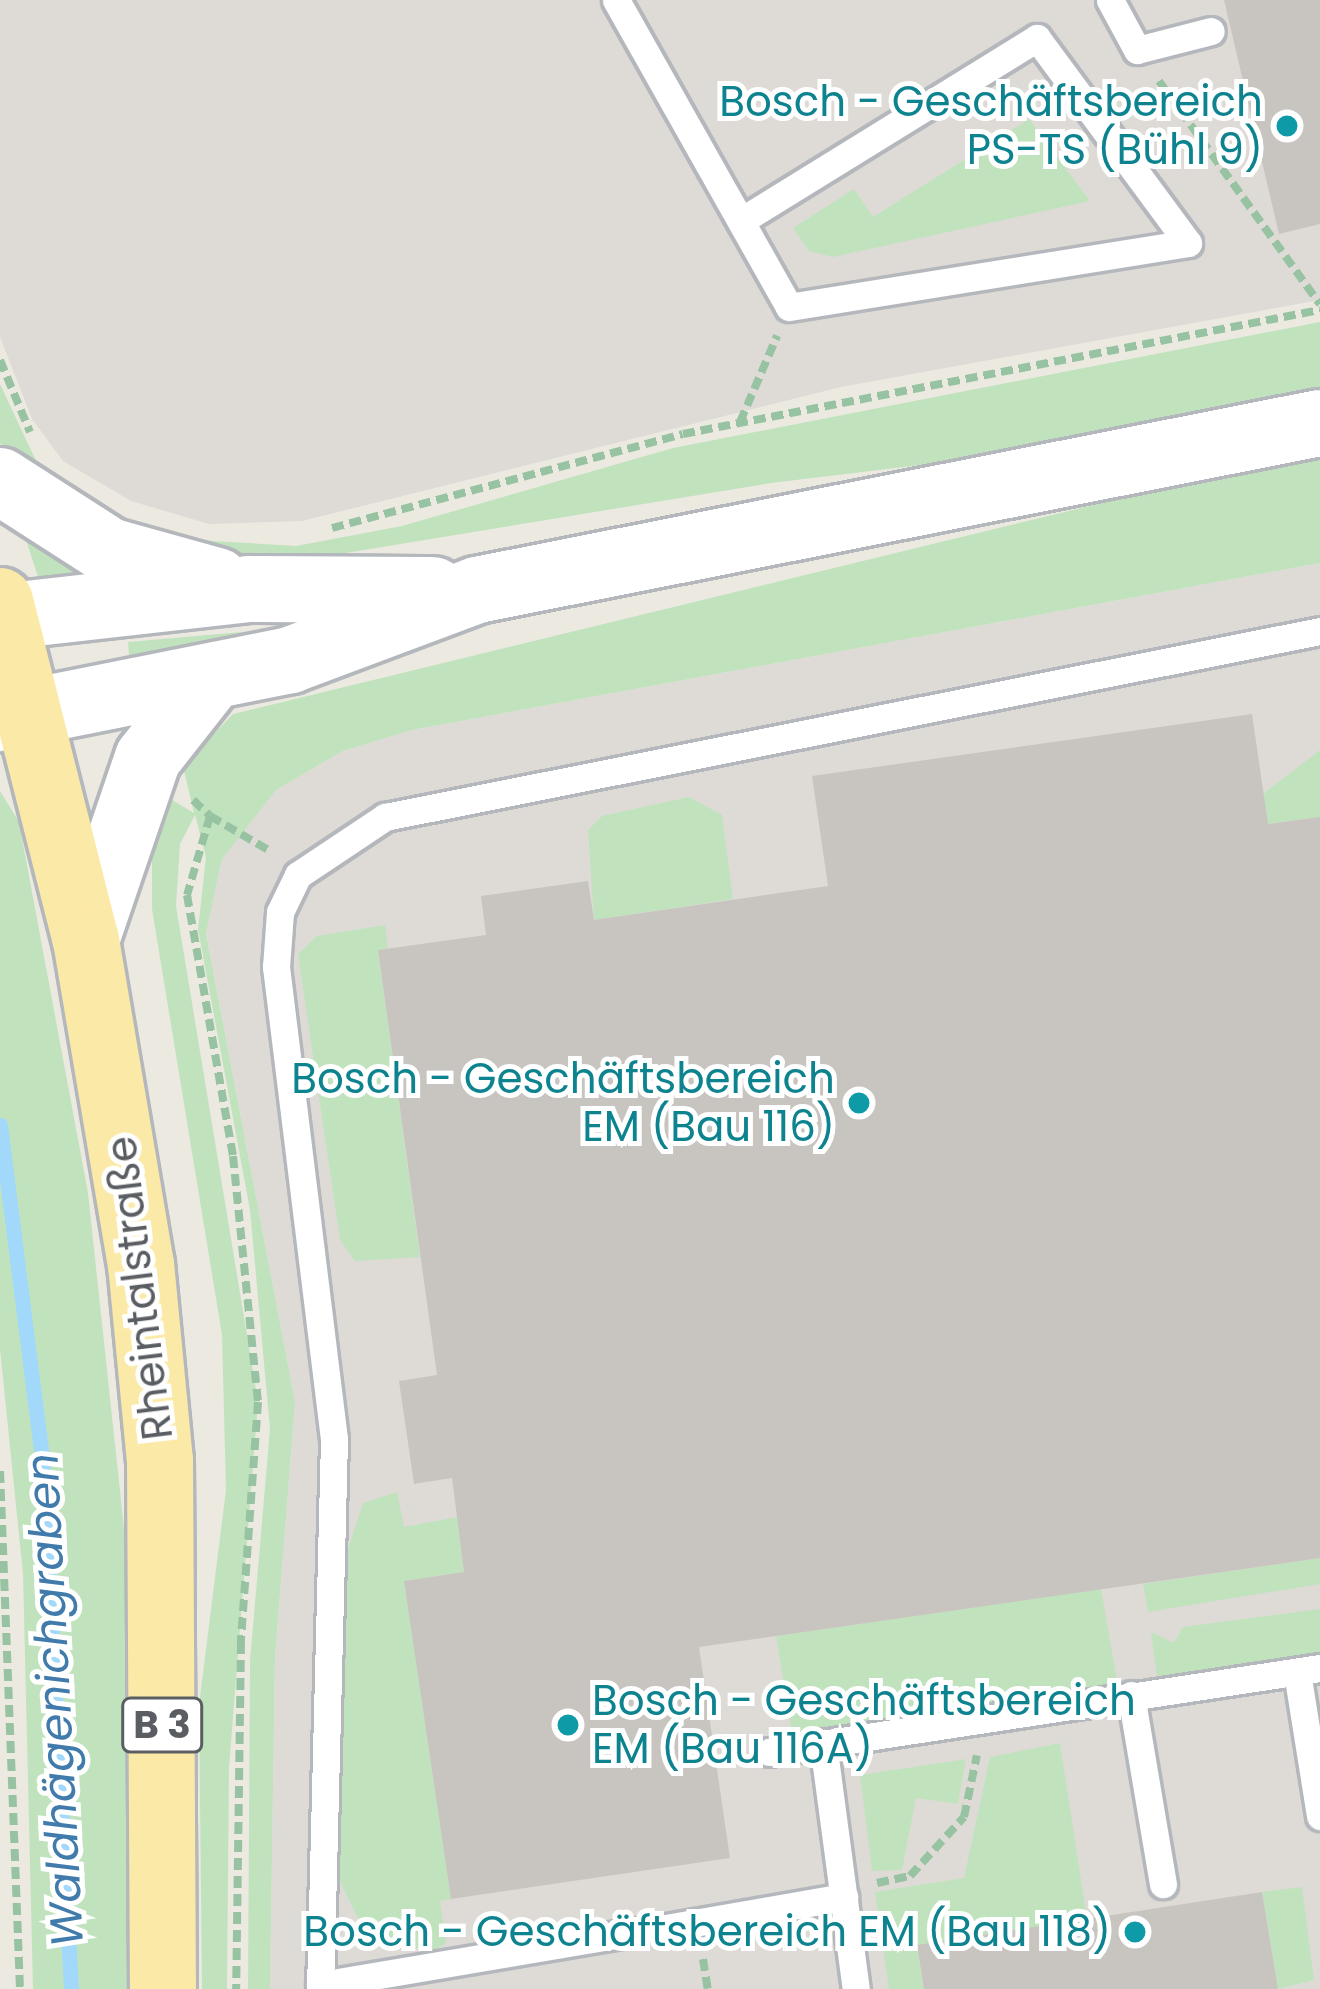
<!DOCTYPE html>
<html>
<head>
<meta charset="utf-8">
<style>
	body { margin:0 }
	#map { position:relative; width:1320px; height:1989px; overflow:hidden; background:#ece9e1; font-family:Poppins,sans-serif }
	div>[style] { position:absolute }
	.industrial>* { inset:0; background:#dedbd6 }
	.green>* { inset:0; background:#c0e3be }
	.stream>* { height:15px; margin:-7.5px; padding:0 7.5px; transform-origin:7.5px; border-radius:7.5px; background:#a2d9fb }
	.building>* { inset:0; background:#c8c4bf }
	.path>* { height:8px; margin-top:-4px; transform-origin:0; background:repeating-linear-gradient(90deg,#98c3a2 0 12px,transparent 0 18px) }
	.roads { filter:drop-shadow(3px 0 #b4b7bb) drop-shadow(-3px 0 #b4b7bb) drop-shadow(0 3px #b4b7bb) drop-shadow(0 -3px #b4b7bb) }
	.service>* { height:27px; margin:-13.5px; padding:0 13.5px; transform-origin:13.5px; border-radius:13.5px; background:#fff }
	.tertiary>* { height:66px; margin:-33px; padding:0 33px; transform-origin:33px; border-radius:33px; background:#fff }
	.primary>* { height:66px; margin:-33px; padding:0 33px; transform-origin:33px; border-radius:33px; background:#fbe9a7 }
	.dots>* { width:33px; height:33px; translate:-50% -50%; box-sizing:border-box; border:6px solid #fff; border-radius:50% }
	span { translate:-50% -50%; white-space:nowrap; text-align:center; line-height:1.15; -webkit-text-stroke:10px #fff; paint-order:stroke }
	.shield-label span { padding:3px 9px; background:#fff; border:3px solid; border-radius:9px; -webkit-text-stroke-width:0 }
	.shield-label { font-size:39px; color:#5a5e62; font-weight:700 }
	.culture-label { font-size:42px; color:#0d838f }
	.right { translate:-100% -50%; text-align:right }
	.left { translate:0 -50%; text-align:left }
	.street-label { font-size:42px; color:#5a5e62 }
	.water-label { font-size:45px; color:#417bac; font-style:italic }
</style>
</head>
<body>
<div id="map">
	<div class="industrial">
		<div style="clip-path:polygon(0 0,1320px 0,1320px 300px,841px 387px,302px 521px,209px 524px,131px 501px,63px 461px,32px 419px,0 337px)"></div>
		<div style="clip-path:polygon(1320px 563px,1320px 1989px,270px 1989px,275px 1658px,295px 1402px,206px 932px,222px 859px,243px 829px,276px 790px,343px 751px,412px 730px)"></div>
	</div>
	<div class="green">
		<div style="clip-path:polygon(1029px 119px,1090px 201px,833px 257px,809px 251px,793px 228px,854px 189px,873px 217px)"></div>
		<div style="clip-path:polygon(1320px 322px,1320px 399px,1129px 440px,771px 483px,285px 563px,216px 563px,163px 538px,296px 546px,402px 526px,673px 448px)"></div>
		<div style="clip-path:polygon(0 384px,37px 463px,54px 483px,38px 490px,0 443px)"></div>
		<div style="clip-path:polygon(1320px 450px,1320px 563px,412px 730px,343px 751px,276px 790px,222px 859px,206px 933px,295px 1402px,275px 1658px,270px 1989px,248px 1989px,250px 1661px,270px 1429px,250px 1210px,198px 929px,206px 857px,195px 815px,180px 844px,176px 906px,258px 1402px,229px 1768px,227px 1989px,202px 1989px,199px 1705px,226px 1490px,222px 1335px,152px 909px,152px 827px,167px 797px,194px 813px,183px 766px,233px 714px)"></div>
		<div style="clip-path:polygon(20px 521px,85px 561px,83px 585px,41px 586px)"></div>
		<div style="clip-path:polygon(276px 629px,279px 637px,130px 668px,128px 642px)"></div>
		<div style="clip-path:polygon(1320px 750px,1320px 817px,1267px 824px,1263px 794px)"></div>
		<div style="clip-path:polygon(0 791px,19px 822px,88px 1193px,129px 1575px,135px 1989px,33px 1989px,23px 1574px,0 1349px)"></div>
		<div style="clip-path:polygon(689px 797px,722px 815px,733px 899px,594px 920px,588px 830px,602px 816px)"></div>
		<div style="clip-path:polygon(385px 925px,388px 948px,378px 951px,420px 1257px,355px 1261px,340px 1240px,298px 954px,317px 936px)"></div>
		<div style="clip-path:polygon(397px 1492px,404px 1527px,457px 1517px,464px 1572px,404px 1581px,451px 1899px,440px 1901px,446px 1943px,432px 1952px,365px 1933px,337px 1875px,347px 1552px,363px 1503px)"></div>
		<div style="clip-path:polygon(1320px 1558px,1320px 1584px,1148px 1612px,1143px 1584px)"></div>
		<div style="clip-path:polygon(1101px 1589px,1118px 1687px,793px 1739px,776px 1636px)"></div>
		<div style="clip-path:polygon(1320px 1609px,1320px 1662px,1158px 1685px,1151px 1632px,1174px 1643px,1183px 1627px)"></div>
		<div style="clip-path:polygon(1060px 1743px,1087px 1919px,917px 1946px,924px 1989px,889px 1989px,875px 1892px,964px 1878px,990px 1757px)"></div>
		<div style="clip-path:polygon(966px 1759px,958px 1804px,916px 1798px,902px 1870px,872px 1871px,860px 1775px)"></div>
		<div style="clip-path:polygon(1302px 1887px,1314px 1980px,1278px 1989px,1262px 1892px)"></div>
	</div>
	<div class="stream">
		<div style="left:0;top:1125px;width:335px;rotate:82.8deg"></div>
		<div style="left:42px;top:1457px;width:533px;rotate:86.88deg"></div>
	</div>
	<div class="building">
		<div style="clip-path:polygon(1224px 0,1320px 0,1320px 224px,1279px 234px)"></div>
		<div style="clip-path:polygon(1252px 714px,1268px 824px,1320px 817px,1320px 1558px,699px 1647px,730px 1858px,451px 1899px,404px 1581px,464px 1572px,452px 1478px,414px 1484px,399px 1381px,437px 1375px,378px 950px,486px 935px,481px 896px,588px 881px,594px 920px,828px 886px,812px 776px)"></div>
		<div style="clip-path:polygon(1262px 1892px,1278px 1989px,924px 1989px,917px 1945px)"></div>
	</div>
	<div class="path">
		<div style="left:1159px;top:81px;width:275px;rotate:54.2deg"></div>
		<div style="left:0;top:360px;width:78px;rotate:67.4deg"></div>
		<div style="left:740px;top:422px;width:94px;rotate:-66.7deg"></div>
		<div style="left:332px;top:528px;width:363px;rotate:-15deg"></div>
		<div style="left:683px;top:434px;width:649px;rotate:-11.02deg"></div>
		<div style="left:193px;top:800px;width:23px;rotate:43deg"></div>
		<div style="left:210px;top:816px;width:82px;rotate:106.2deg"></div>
		<div style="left:187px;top:895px;width:265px;rotate:80deg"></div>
		<div style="left:233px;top:1156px;width:247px;rotate:84.2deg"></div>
		<div style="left:258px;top:1402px;width:241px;rotate:94.1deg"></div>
		<div style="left:241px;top:1642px;width:347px;rotate:90.8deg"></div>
		<div style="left:210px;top:816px;width:69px;rotate:30.3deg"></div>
		<div style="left:0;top:1471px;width:518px;rotate:87.79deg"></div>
		<div style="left:877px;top:1883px;width:34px;rotate:-12deg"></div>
		<div style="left:910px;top:1876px;width:80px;rotate:-47.5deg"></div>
		<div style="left:964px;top:1817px;width:63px;rotate:-78.2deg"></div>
		<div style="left:703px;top:1959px;width:30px;rotate:81deg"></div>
	</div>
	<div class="roads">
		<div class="service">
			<div style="left:616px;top:0;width:352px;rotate:60.6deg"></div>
			<div style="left:789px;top:307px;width:404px;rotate:-9.1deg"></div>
			<div style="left:1188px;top:243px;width:255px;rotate:-126.4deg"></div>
			<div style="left:1037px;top:38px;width:348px;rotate:148.3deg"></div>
			<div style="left:1110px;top:0;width:57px;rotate:61.6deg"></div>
			<div style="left:1137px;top:50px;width:76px;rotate:-14.4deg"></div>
			<div style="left:1297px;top:1672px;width:146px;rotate:80.9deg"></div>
			<div style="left:1131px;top:1695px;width:192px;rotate:80.4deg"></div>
			<div style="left:823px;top:1743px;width:248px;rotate:82.4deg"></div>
			<div style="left:769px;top:1752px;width:557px;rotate:-8.67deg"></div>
			<div style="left:666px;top:1928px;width:181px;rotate:-9.9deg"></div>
			<div style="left:320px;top:1985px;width:318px;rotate:-9.6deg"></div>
			<div style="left:320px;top:1989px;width:550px;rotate:-88.54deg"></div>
			<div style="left:334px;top:1439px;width:476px;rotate:-97deg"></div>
			<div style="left:276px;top:967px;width:55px;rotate:-85.8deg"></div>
			<div style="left:280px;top:912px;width:41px;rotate:-64.1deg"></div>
			<div style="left:298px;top:875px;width:105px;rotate:-33.7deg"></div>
			<div style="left:385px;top:817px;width:953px;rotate:-11.25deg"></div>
		</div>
		<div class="tertiary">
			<div style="left:0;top:481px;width:130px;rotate:32.7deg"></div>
			<div style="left:109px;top:551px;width:112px;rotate:15.5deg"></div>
			<div style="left:0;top:617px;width:251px;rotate:-6.4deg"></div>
			<div style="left:249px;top:589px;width:184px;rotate:0.3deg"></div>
			<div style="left:0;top:718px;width:296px;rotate:-11.3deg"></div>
			<div style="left:290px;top:660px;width:200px;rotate:-20.5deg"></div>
			<div style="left:477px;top:590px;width:859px;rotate:-11.21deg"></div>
			<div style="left:86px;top:940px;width:192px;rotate:-71.2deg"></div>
			<div style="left:148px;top:758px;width:100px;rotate:-51.9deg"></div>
		</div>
		<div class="primary">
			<div style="left:0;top:601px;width:350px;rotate:75.8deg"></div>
			<div style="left:86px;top:940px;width:329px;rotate:80.4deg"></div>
			<div style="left:141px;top:1264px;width:197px;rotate:84.5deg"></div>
			<div style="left:160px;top:1460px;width:529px;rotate:89.68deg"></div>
		</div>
	</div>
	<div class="dots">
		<div style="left:1287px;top:126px;background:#0f9aa8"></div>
		<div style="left:859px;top:1103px;background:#0f9aa8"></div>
		<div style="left:568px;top:1725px;background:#0f9aa8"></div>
		<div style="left:1135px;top:1932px;background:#0f9aa8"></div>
	</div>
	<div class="shield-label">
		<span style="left:162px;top:1725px">B 3</span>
	</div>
	<div class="culture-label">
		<span class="right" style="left:1263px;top:126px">Bosch - Geschäftsbereich<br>PS-TS (Bühl 9)</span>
		<span class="right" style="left:835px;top:1103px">Bosch - Geschäftsbereich<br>EM (Bau 116)</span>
		<span class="left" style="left:592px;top:1725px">Bosch - Geschäftsbereich<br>EM (Bau 116A)</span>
		<span class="right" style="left:1111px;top:1932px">Bosch - Geschäftsbereich EM (Bau 118)</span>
	</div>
	<div class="street-label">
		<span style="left:140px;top:1288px;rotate:-97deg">Rheintalstraße</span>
	</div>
	<div class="water-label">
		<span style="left:55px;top:1700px;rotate:-93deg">Waldhägenichgraben</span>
	</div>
</div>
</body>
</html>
